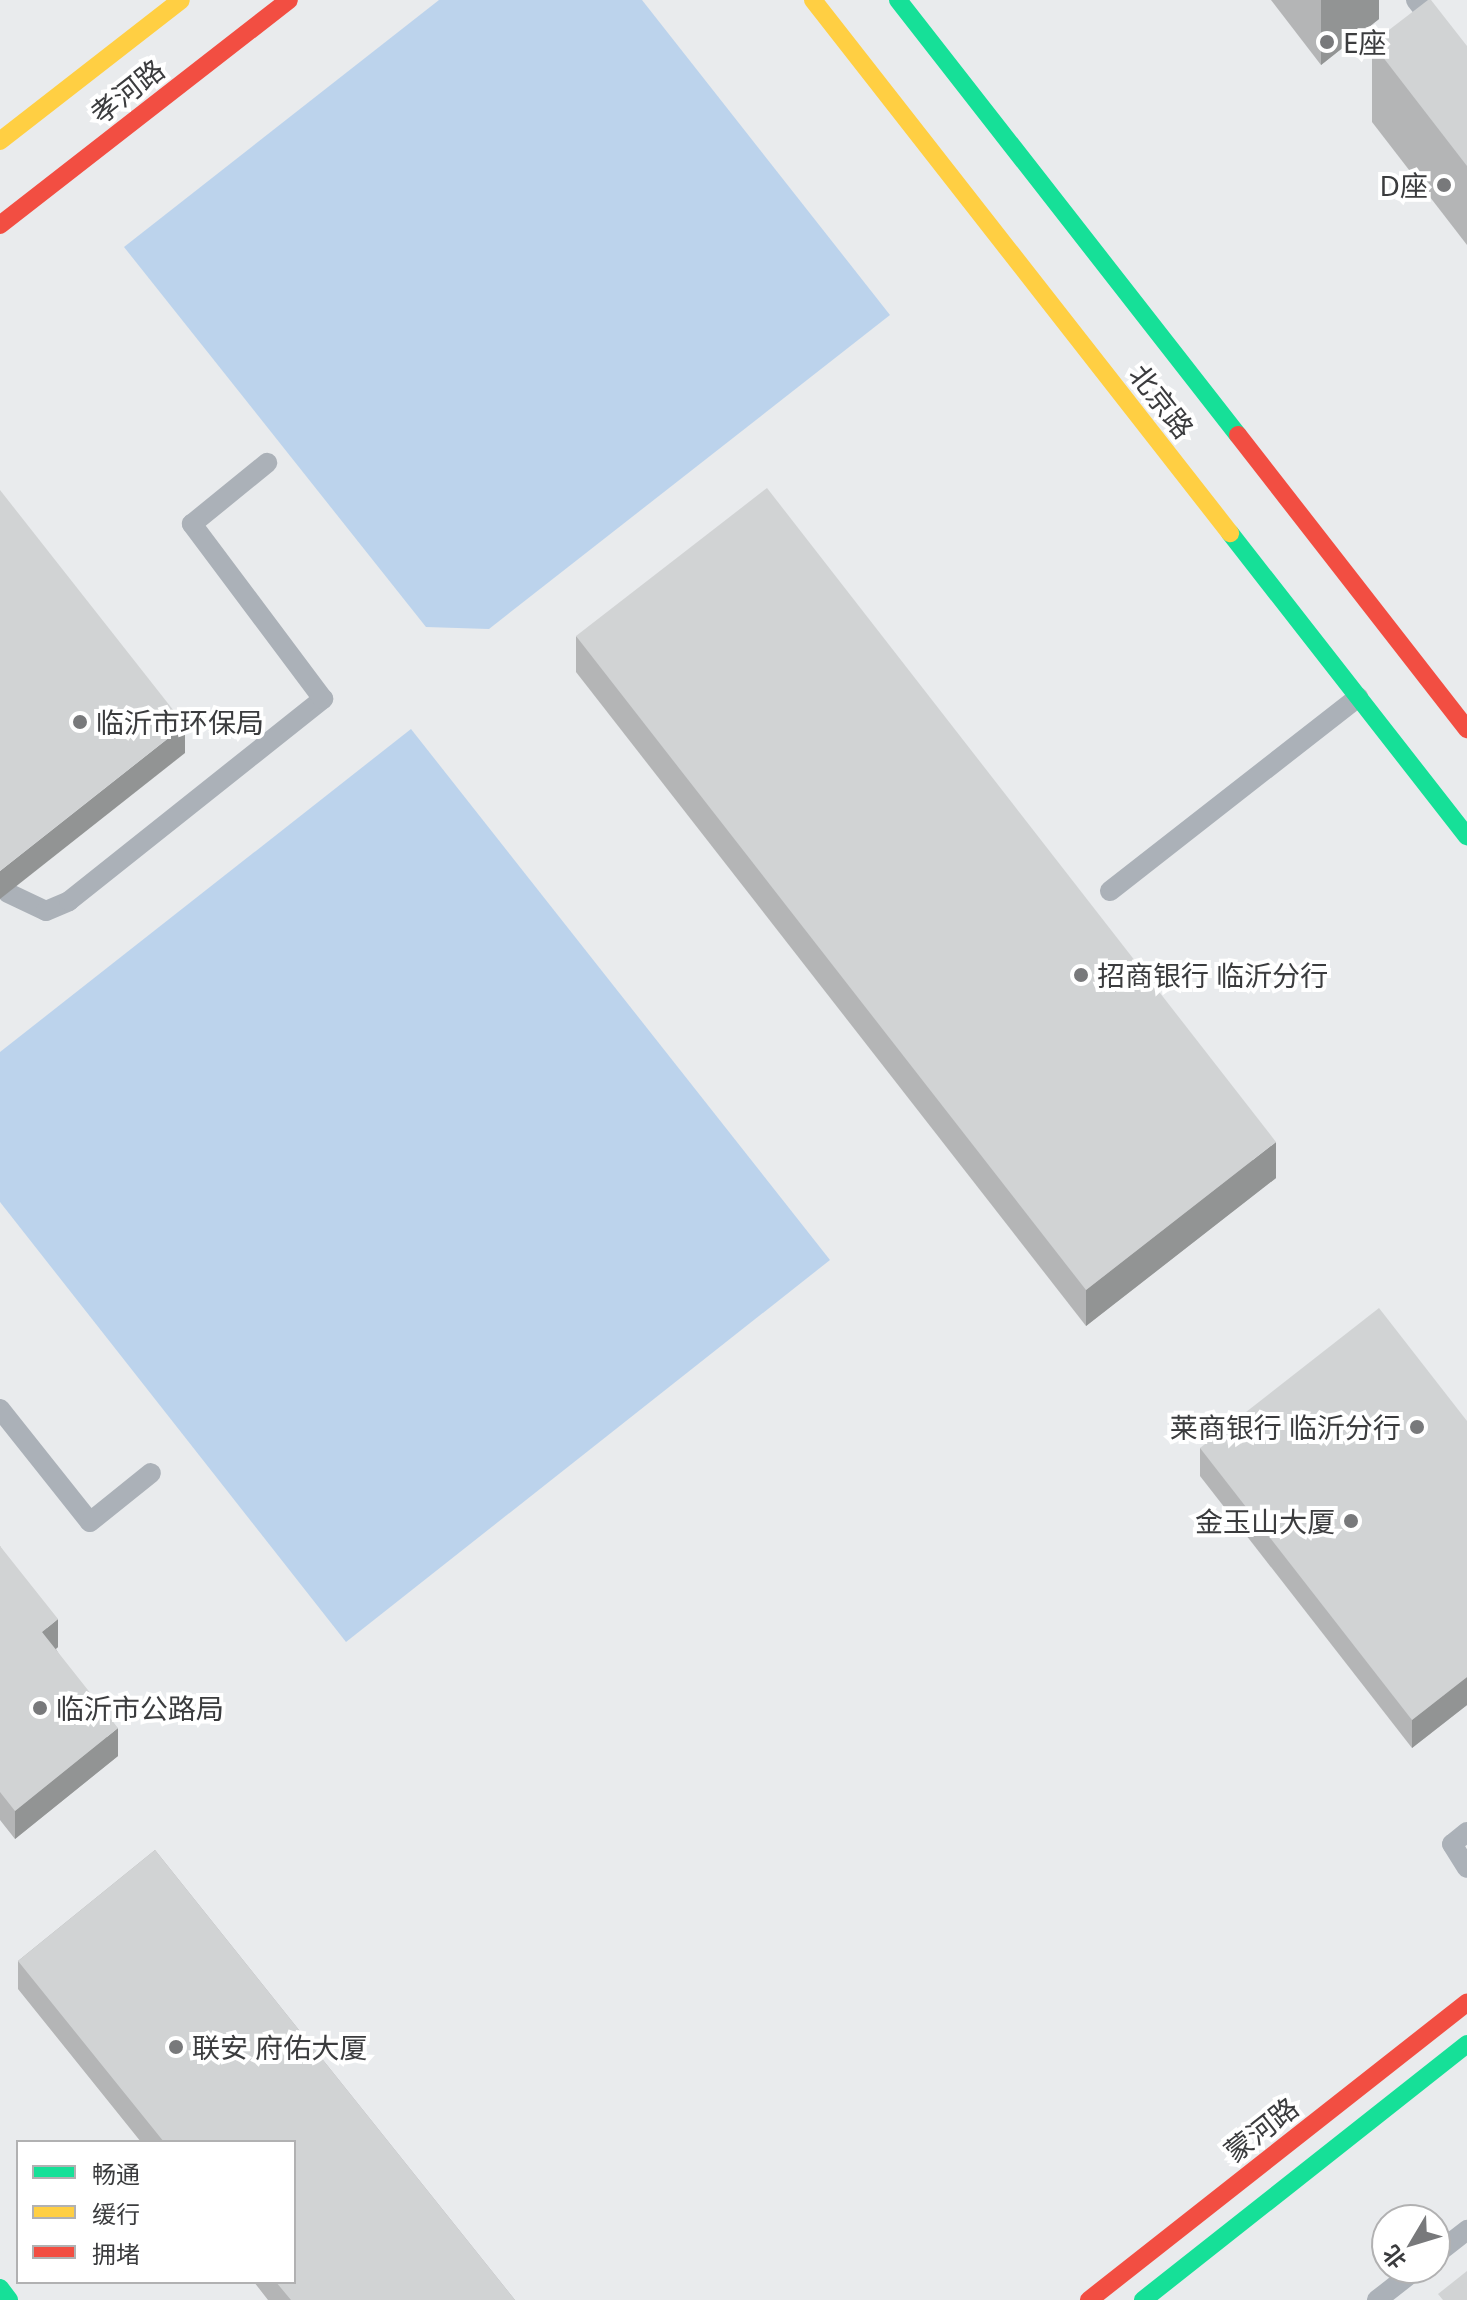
<!DOCTYPE html>
<html>
<head>
<meta charset="utf-8">
<style>
	body { margin:0 }
	#map { position:relative; width:1467px; height:2300px; overflow:hidden; background:#e9ebed; font-family:"Noto Sans","Noto Sans SC",sans-serif }
	div>[style] { position:absolute }
	.green>* { inset:0; background:#bcd3ec }
	.lane>* { height:20px; margin:-10px; padding:0 10px; transform-origin:10px; border-radius:10px; background:#abb1b8 }
	.fast>* { height:18px; margin:-9px; padding:0 9px; transform-origin:9px; border-radius:9px; background:#16e098 }
	.slow>* { height:18px; margin:-9px; padding:0 9px; transform-origin:9px; border-radius:9px; background:#ffcf43 }
	.jam>* { height:18px; margin:-9px; padding:0 9px; transform-origin:9px; border-radius:9px; background:#f24e42 }
	.wall>* { inset:0; background:#b4b5b6 }
	.shaded-wall>* { inset:0; background:#929494 }
	.building>* { inset:0; background:#d1d3d4 }
	.dots>* { width:22px; height:22px; translate:-50% -50%; box-sizing:border-box; border:4px solid #fff; border-radius:50% }
	span { translate:-50% -50%; white-space:nowrap; text-align:center; line-height:1.15; -webkit-text-stroke:8px #fff; paint-order:stroke }
	.poi-label { font-size:28px; color:#3b3c3e }
	.left { translate:0 -50%; text-align:left }
	.right { translate:-100% -50%; text-align:right }
	.street-label { font-size:28px; color:#3b3c3e }
	.legend { position:absolute; left:16px; top:2140px; width:280px; height:144px; box-sizing:border-box; background:#fff; border:2px solid #b1b1b2; margin:0; padding:10px 14px; list-style:none; font-size:24px; color:#3b3c3e }
	.legend li { display:flex; align-items:center; gap:16px; height:40px }
	.legend b { width:40px; border:2px solid #b1b1b2 }
	.north { position:absolute; left:1371px; top:2204px; width:80px; height:80px; box-sizing:border-box; background:#fff; border:2px solid #b1b1b2; border-radius:50%; rotate:232deg; font-size:22px; font-weight:700; line-height:32px; text-align:center; color:#3b3c3e }
	.north::after { content:''; display:block; margin:auto; width:28px; height:36px; background:#78797b; clip-path:polygon(50% 0,100% 100%,50% 72%,0 100%) }
</style>
</head>
<body>
<div id="map">
	<div class="green">
		<div style="clip-path:polygon(439px 0,642px 0,890px 315px,489px 629px,426px 627px,124px 247px)"></div>
		<div style="clip-path:polygon(411px 729px,830px 1260px,346px 1642px,0 1202px,0 1052px)"></div>
	</div>
	<div class="lane">
		<div style="left:1416px;top:0;width:83px;rotate:51.9deg"></div>
		<div style="left:1110px;top:891px;width:315px;rotate:-38deg"></div>
		<div style="left:8px;top:893px;width:42px;rotate:25.3deg"></div>
		<div style="left:46px;top:911px;width:25px;rotate:-23deg"></div>
		<div style="left:69px;top:901px;width:325px;rotate:-38.5deg"></div>
		<div style="left:323px;top:699px;width:219px;rotate:-126.8deg"></div>
		<div style="left:192px;top:524px;width:97px;rotate:-39.1deg"></div>
		<div style="left:0;top:1409px;width:144px;rotate:51.5deg"></div>
		<div style="left:90px;top:1522px;width:78px;rotate:-38.8deg"></div>
		<div style="left:1467px;top:1832px;width:19px;rotate:141deg"></div>
		<div style="left:1452px;top:1844px;width:28px;rotate:58deg"></div>
		<div style="left:1435px;top:2255px;width:41px;rotate:-38deg"></div>
		<div style="left:1377px;top:2300px;width:52px;rotate:-38deg"></div>
	</div>
	<div class="fast">
		<div style="left:898px;top:0;width:552px;rotate:51.99deg"></div>
		<div style="left:1230px;top:533px;width:385px;rotate:52deg"></div>
		<div style="left:0;top:2288px;width:15px;rotate:53deg"></div>
		<div style="left:1143px;top:2300px;width:413px;rotate:-38.3deg"></div>
	</div>
	<div class="slow">
		<div style="left:813px;top:0;width:677px;rotate:51.96deg"></div>
		<div style="left:0;top:141px;width:229px;rotate:-37.9deg"></div>
	</div>
	<div class="jam">
		<div style="left:0;top:225px;width:366px;rotate:-37.9deg"></div>
		<div style="left:1238px;top:435px;width:373px;rotate:52.1deg"></div>
		<div style="left:1089px;top:2300px;width:481px;rotate:-38.2deg"></div>
	</div>
	<div class="wall">
		<div style="clip-path:polygon(1271px 0,1379px 0,1379px 19px,1321px 65px)"></div>
		<div style="clip-path:polygon(1372px 43px,1467px 46px,1467px 245px,1372px 122px)"></div>
		<div style="clip-path:polygon(576px 636px,1276px 1178px,1086px 1326px,576px 672px)"></div>
		<div style="clip-path:polygon(1467px 1421px,1467px 1705px,1412px 1748px,1200px 1476px,1200px 1448px)"></div>
		<div style="clip-path:polygon(0 1546px,58px 1647px,56px 1649px,118px 1756px,15px 1839px,0 1820px)"></div>
		<div style="clip-path:polygon(155px 1850px,515px 2300px,268px 2300px,254px 2282px,294px 2282px,294px 2142px,141px 2142px,18px 1989px,18px 1961px)"></div>
	</div>
	<div class="shaded-wall">
		<div style="clip-path:polygon(1321px 0,1379px 0,1379px 19px,1321px 65px)"></div>
		<div style="clip-path:polygon(185px 725px,185px 753px,0 899px,0 871px)"></div>
		<div style="clip-path:polygon(1276px 1142px,1276px 1178px,1086px 1326px,1086px 1290px)"></div>
		<div style="clip-path:polygon(58px 1619px,58px 1647px,42px 1660px,42px 1632px)"></div>
		<div style="clip-path:polygon(1467px 1677px,1467px 1705px,1412px 1748px,1412px 1720px)"></div>
		<div style="clip-path:polygon(118px 1728px,118px 1756px,15px 1839px,15px 1811px)"></div>
	</div>
	<div class="building">
		<div style="clip-path:polygon(1428px 0,1431px 0,1467px 46px,1467px 166px,1372px 43px)"></div>
		<div style="clip-path:polygon(767px 488px,1276px 1142px,1086px 1290px,576px 636px)"></div>
		<div style="clip-path:polygon(0 490px,185px 725px,0 871px)"></div>
		<div style="clip-path:polygon(1379px 1308px,1467px 1421px,1467px 1677px,1412px 1720px,1200px 1448px)"></div>
		<div style="clip-path:polygon(0 1546px,58px 1619px,42px 1632px,118px 1728px,15px 1811px,0 1792px)"></div>
		<div style="clip-path:polygon(155px 1850px,515px 2300px,291px 2300px,276px 2282px,294px 2282px,294px 2142px,164px 2142px,18px 1961px)"></div>
		<div style="clip-path:polygon(1467px 2271px,1467px 2300px,1443px 2300px,1438px 2294px)"></div>
	</div>
	<div class="dots">
		<div style="left:1327px;top:42px;background:#78797b"></div>
		<div style="left:1444px;top:185px;background:#78797b"></div>
		<div style="left:80px;top:722px;background:#78797b"></div>
		<div style="left:1081px;top:975px;background:#78797b"></div>
		<div style="left:1417px;top:1427px;background:#78797b"></div>
		<div style="left:1351px;top:1521px;background:#78797b"></div>
		<div style="left:40px;top:1708px;background:#78797b"></div>
		<div style="left:176px;top:2047px;background:#78797b"></div>
	</div>
	<div class="poi-label">
		<span class="left" style="left:1343px;top:42px">E座</span>
		<span class="right" style="left:1428px;top:185px">D座</span>
		<span class="left" style="left:96px;top:722px">临沂市环保局</span>
		<span class="left" style="left:1097px;top:975px">招商银行 临沂分行</span>
		<span class="right" style="left:1401px;top:1427px">莱商银行 临沂分行</span>
		<span class="right" style="left:1335px;top:1521px">金玉山大厦</span>
		<span class="left" style="left:56px;top:1708px">临沂市公路局</span>
		<span class="left" style="left:192px;top:2047px">联安 府佑大厦</span>
	</div>
	<div class="street-label">
		<span style="left:127px;top:91px;rotate:-38deg">孝河路</span>
		<span style="left:1162px;top:401px;rotate:52deg">北京路</span>
		<span style="left:1261px;top:2129px;rotate:-38deg">蒙河路</span>
	</div>
	<ul class="legend">
	<li><b style="height:10px;background:#16e098"></b>畅通</li>
	<li><b style="height:10px;background:#ffcf43"></b>缓行</li>
	<li><b style="height:10px;background:#f24e42"></b>拥堵</li>
	</ul>
	<div class="north">北</div>
</div>
</body>
</html>
